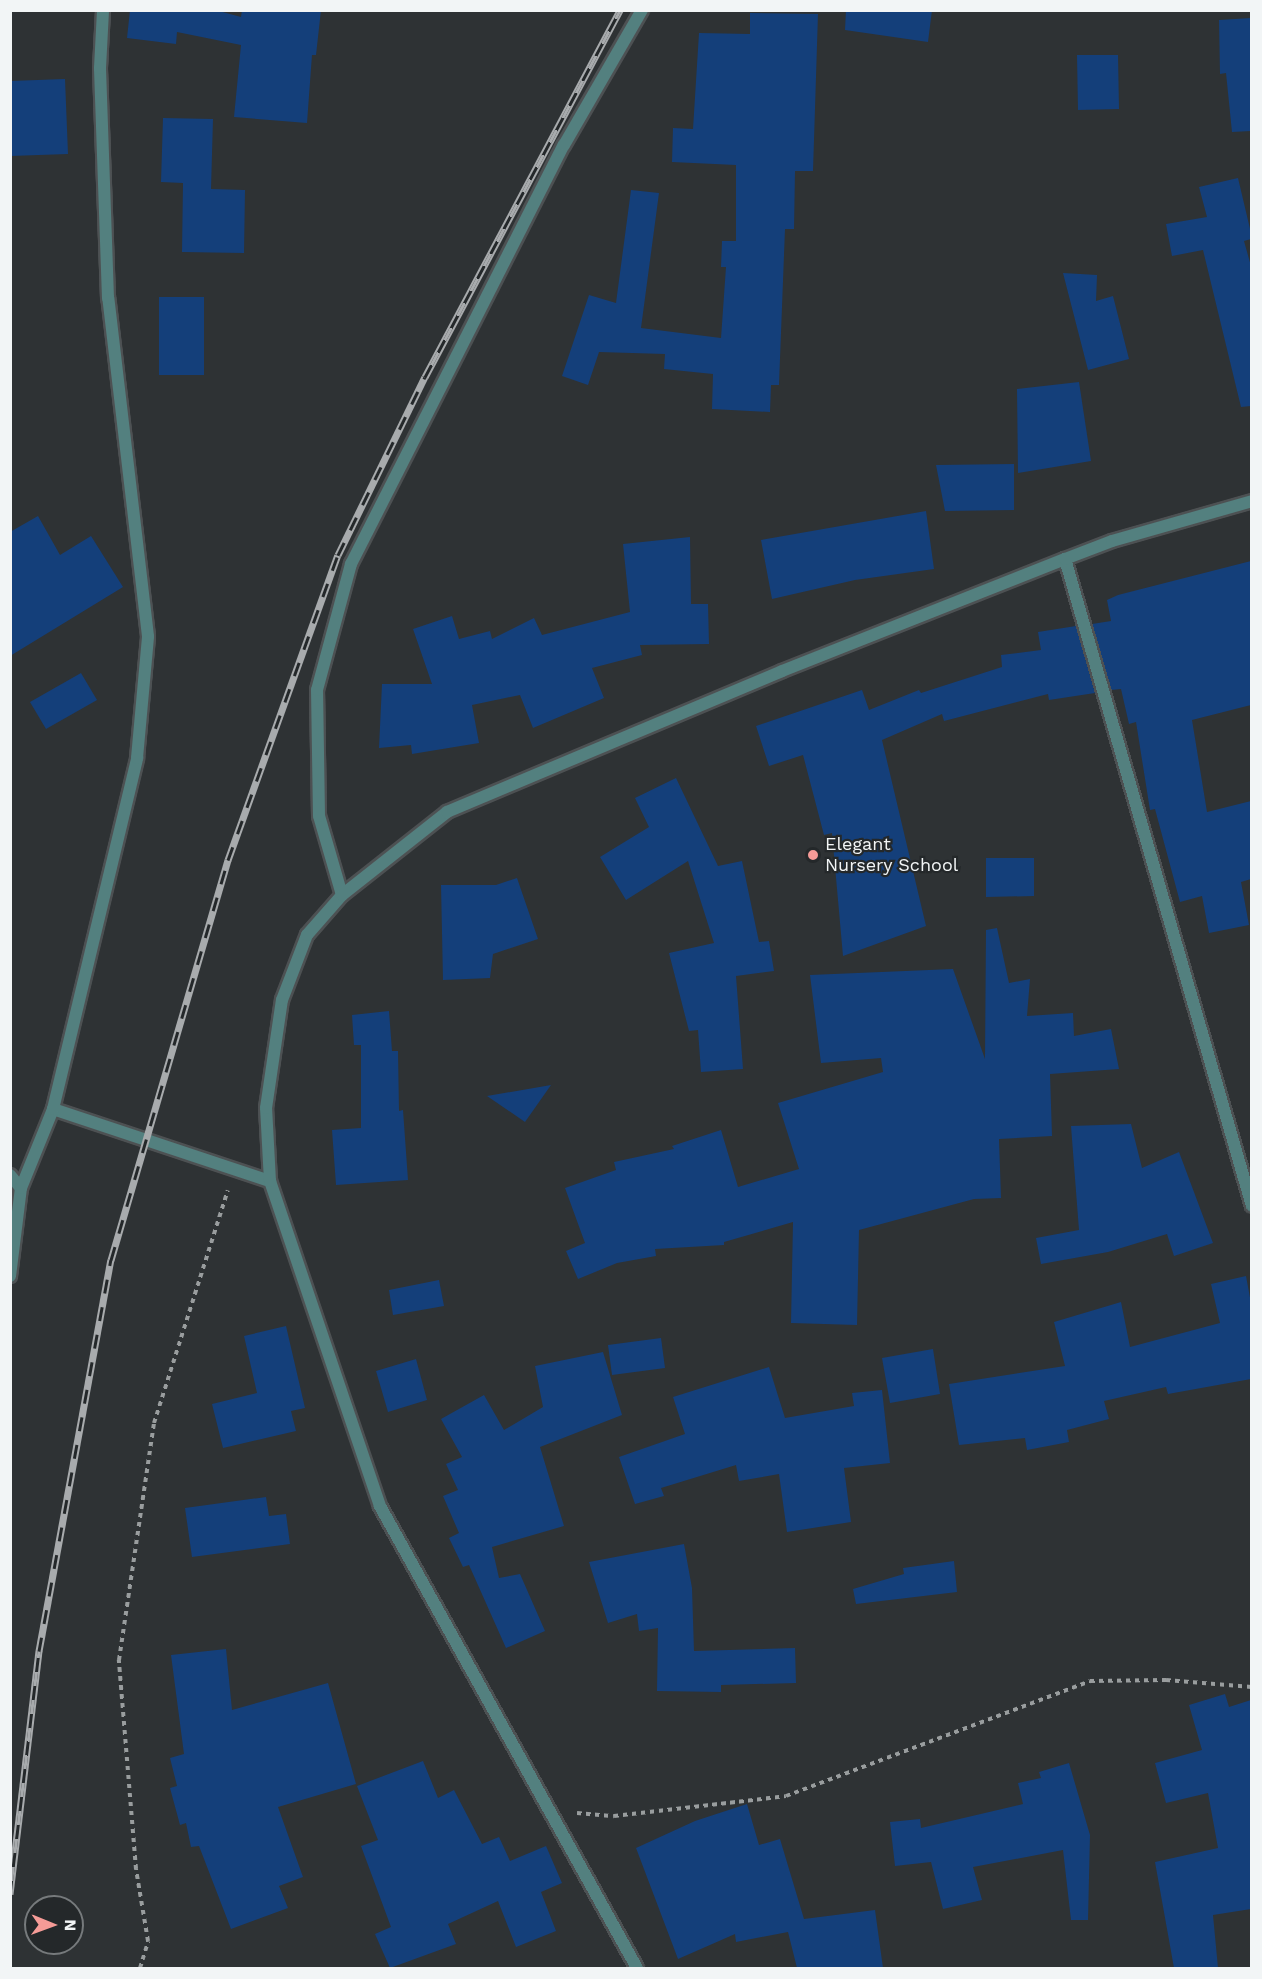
<!DOCTYPE html>
<html>
<head>
<meta charset="utf-8">
<style>
	body { margin:0 }
	#map { position:relative; width:1262px; height:1979px; overflow:hidden; background:#2e3234; font-family:"Work Sans",sans-serif }
	div>[style] { position:absolute }
	.building>* { inset:0; background:#143f7a }
	.path>* { height:4px; margin-top:-2px; transform-origin:0; background:repeating-linear-gradient(90deg,#999d9e 0 4.5px,transparent 0 9px) }
	.roads { filter:drop-shadow(2px 0 #4d5153) drop-shadow(-2px 0 #4d5153) drop-shadow(0 2px #4d5153) drop-shadow(0 -2px #4d5153) }
	.street>* { height:12px; margin:-6px; padding:0 6px; transform-origin:6px; border-radius:6px; background:#53807f }
	.rail>* { height:7px; margin-top:-3.5px; transform-origin:0; background:repeating-linear-gradient(90deg,#24282a 0 14px,#a8abad 0 28px); box-sizing:border-box; border-block:2px solid #a8abad }
	.dots>* { width:16px; height:16px; translate:-50% -50%; box-sizing:border-box; border:3px solid #24282a; border-radius:50% }
	span { translate:-50% -50%; white-space:nowrap; text-align:center; line-height:1.15; -webkit-text-stroke:4.5px #24282a; paint-order:stroke }
	.poi-label { font-size:18px; color:#f2f5f6 }
	.left { translate:0 -50%; text-align:left }
	.frame { position:absolute; inset:0; border:12px solid #f2f5f6; pointer-events:none }
	.north { position:absolute; left:24px; top:1895px; width:60px; height:60px; box-sizing:border-box; background:#24282a; border:2px solid #767a7c; border-radius:50%; rotate:91deg; font-size:16px; font-weight:700; line-height:24px; text-align:center; color:#f2f5f6 }
	.north::after { content:''; display:block; margin:auto; width:21px; height:27px; background:#f59b97; clip-path:polygon(50% 0,100% 100%,50% 72%,0 100%) }
</style>
</head>
<body>
<div id="map">
	<div class="building">
		<div style="clip-path:polygon(130px 10px,215px 10px,241px 17px,242px 10px,321px 10px,316px 55px,312px 55px,307px 123px,234px 117px,241px 45px,177px 32px,176px 44px,127px 38px)"></div>
		<div style="clip-path:polygon(846px 10px,932px 10px,928px 42px,845px 30px)"></div>
		<div style="clip-path:polygon(750px 13px,818px 14px,813px 171px,795px 171px,794px 229px,785px 229px,779px 385px,771px 385px,770px 412px,712px 409px,713px 374px,664px 369px,665px 354px,599px 352px,588px 385px,562px 376px,589px 295px,616px 303px,631px 190px,659px 193px,641px 328px,721px 338px,726px 267px,721px 267px,722px 241px,736px 241px,736px 165px,672px 162px,673px 128px,693px 129px,699px 33px,750px 34px)"></div>
		<div style="clip-path:polygon(1251px 18px,1251px 131px,1232px 132px,1226px 73px,1220px 74px,1219px 20px)"></div>
		<div style="clip-path:polygon(1077px 55px,1118px 55px,1119px 109px,1078px 110px)"></div>
		<div style="clip-path:polygon(65px 79px,68px 154px,10px 156px,10px 81px)"></div>
		<div style="clip-path:polygon(163px 118px,213px 119px,211px 189px,245px 190px,244px 253px,182px 252px,183px 183px,161px 182px)"></div>
		<div style="clip-path:polygon(1238px 178px,1251px 233px,1251px 239px,1244px 241px,1251px 266px,1251px 406px,1241px 407px,1203px 250px,1172px 256px,1166px 224px,1207px 217px,1199px 187px)"></div>
		<div style="clip-path:polygon(1063px 273px,1097px 275px,1096px 301px,1113px 296px,1129px 359px,1088px 370px)"></div>
		<div style="clip-path:polygon(159px 297px,204px 297px,204px 375px,159px 375px)"></div>
		<div style="clip-path:polygon(1079px 382px,1091px 461px,1018px 473px,1017px 389px)"></div>
		<div style="clip-path:polygon(1014px 464px,1014px 510px,945px 511px,936px 465px)"></div>
		<div style="clip-path:polygon(926px 511px,934px 569px,855px 580px,772px 599px,761px 540px)"></div>
		<div style="clip-path:polygon(38px 516px,60px 555px,91px 536px,123px 587px,10px 656px,10px 532px)"></div>
		<div style="clip-path:polygon(690px 537px,691px 604px,708px 604px,709px 644px,640px 645px,642px 655px,592px 668px,604px 698px,533px 728px,520px 695px,472px 705px,479px 743px,412px 754px,411px 745px,379px 748px,382px 684px,432px 684px,413px 629px,452px 616px,459px 639px,490px 631px,492px 639px,534px 618px,542px 635px,630px 612px,623px 544px)"></div>
		<div style="clip-path:polygon(1251px 561px,1251px 705px,1192px 720px,1207px 812px,1251px 801px,1251px 879px,1241px 882px,1249px 925px,1209px 933px,1202px 896px,1180px 902px,1155px 809px,1150px 810px,1136px 722px,1129px 724px,1121px 689px,1111px 690px,1092px 624px,1111px 621px,1107px 600px,1118px 595px)"></div>
		<div style="clip-path:polygon(1076px 626px,1095px 693px,1049px 700px,1048px 694px,944px 721px,942px 714px,882px 740px,926px 926px,843px 956px,832px 833px,824px 835px,803px 755px,769px 766px,756px 726px,862px 690px,869px 710px,919px 690px,921px 693px,1002px 667px,1001px 655px,1041px 650px,1038px 632px)"></div>
		<div style="clip-path:polygon(81px 673px,97px 700px,46px 729px,30px 702px)"></div>
		<div style="clip-path:polygon(676px 778px,718px 866px,742px 861px,759px 942px,769px 941px,774px 971px,736px 976px,743px 1069px,701px 1072px,698px 1030px,689px 1031px,669px 953px,714px 943px,688px 861px,626px 900px,600px 857px,649px 827px,635px 798px)"></div>
		<div style="clip-path:polygon(986px 858px,1034px 858px,1034px 896px,986px 897px)"></div>
		<div style="clip-path:polygon(517px 878px,538px 939px,493px 954px,490px 978px,443px 980px,441px 885px,496px 885px)"></div>
		<div style="clip-path:polygon(997px 928px,1009px 983px,1030px 979px,1027px 1016px,1073px 1013px,1074px 1036px,1111px 1029px,1119px 1069px,1050px 1074px,1052px 1136px,999px 1139px,1001px 1198px,974px 1199px,859px 1230px,857px 1325px,791px 1323px,793px 1222px,724px 1242px,724px 1245px,655px 1249px,656px 1256px,617px 1263px,578px 1279px,566px 1251px,585px 1243px,565px 1188px,616px 1170px,614px 1162px,674px 1149px,672px 1146px,721px 1130px,738px 1187px,799px 1169px,778px 1103px,883px 1072px,881px 1058px,821px 1063px,810px 975px,953px 969px,985px 1059px,986px 930px)"></div>
		<div style="clip-path:polygon(389px 1011px,392px 1051px,398px 1051px,399px 1111px,403px 1110px,408px 1180px,336px 1185px,332px 1130px,361px 1128px,361px 1045px,354px 1045px,352px 1015px)"></div>
		<div style="clip-path:polygon(551px 1085px,525px 1122px,487px 1096px)"></div>
		<div style="clip-path:polygon(1131px 1124px,1142px 1168px,1179px 1152px,1213px 1243px,1174px 1256px,1167px 1234px,1108px 1252px,1041px 1264px,1036px 1238px,1079px 1230px,1071px 1126px)"></div>
		<div style="clip-path:polygon(1246px 1276px,1251px 1303px,1251px 1379px,1168px 1394px,1166px 1387px,1104px 1401px,1109px 1419px,1067px 1430px,1069px 1442px,1027px 1450px,1025px 1438px,959px 1445px,949px 1384px,1065px 1366px,1054px 1322px,1121px 1302px,1130px 1347px,1220px 1323px,1211px 1284px)"></div>
		<div style="clip-path:polygon(439px 1280px,444px 1306px,393px 1315px,389px 1290px)"></div>
		<div style="clip-path:polygon(286px 1326px,305px 1408px,291px 1411px,296px 1431px,223px 1448px,212px 1404px,257px 1393px,244px 1336px)"></div>
		<div style="clip-path:polygon(661px 1338px,665px 1368px,612px 1375px,608px 1345px)"></div>
		<div style="clip-path:polygon(933px 1349px,940px 1394px,890px 1403px,882px 1358px)"></div>
		<div style="clip-path:polygon(603px 1352px,622px 1415px,540px 1447px,564px 1526px,492px 1547px,499px 1578px,520px 1574px,545px 1631px,506px 1648px,469px 1565px,463px 1567px,449px 1538px,459px 1533px,443px 1496px,458px 1490px,446px 1464px,462px 1457px,441px 1419px,484px 1395px,504px 1430px,543px 1407px,535px 1366px)"></div>
		<div style="clip-path:polygon(416px 1359px,427px 1400px,388px 1412px,376px 1371px)"></div>
		<div style="clip-path:polygon(769px 1367px,785px 1418px,854px 1406px,852px 1393px,882px 1390px,890px 1463px,844px 1468px,851px 1522px,787px 1532px,779px 1474px,739px 1481px,736px 1465px,661px 1488px,664px 1496px,635px 1504px,619px 1457px,685px 1434px,673px 1397px)"></div>
		<div style="clip-path:polygon(266px 1497px,269px 1516px,286px 1514px,290px 1544px,192px 1557px,185px 1508px)"></div>
		<div style="clip-path:polygon(684px 1544px,692px 1588px,694px 1651px,795px 1648px,796px 1683px,721px 1685px,721px 1692px,657px 1691px,658px 1628px,639px 1631px,637px 1614px,608px 1623px,589px 1562px)"></div>
		<div style="clip-path:polygon(954px 1561px,957px 1592px,856px 1604px,853px 1589px,904px 1574px,903px 1568px)"></div>
		<div style="clip-path:polygon(226px 1649px,232px 1710px,328px 1683px,356px 1784px,278px 1807px,303px 1877px,279px 1886px,288px 1908px,231px 1929px,199px 1846px,191px 1847px,186px 1823px,180px 1825px,170px 1788px,177px 1786px,170px 1758px,184px 1754px,171px 1655px)"></div>
		<div style="clip-path:polygon(1225px 1694px,1229px 1707px,1251px 1700px,1251px 1909px,1213px 1915px,1218px 1968px,1174px 1968px,1155px 1862px,1218px 1848px,1208px 1793px,1166px 1803px,1155px 1763px,1202px 1750px,1189px 1705px)"></div>
		<div style="clip-path:polygon(423px 1761px,438px 1798px,454px 1790px,482px 1844px,499px 1837px,510px 1861px,546px 1846px,562px 1883px,541px 1892px,556px 1931px,516px 1947px,498px 1901px,448px 1924px,456px 1944px,390px 1968px,375px 1934px,391px 1927px,361px 1846px,378px 1840px,357px 1786px)"></div>
		<div style="clip-path:polygon(1069px 1763px,1090px 1835px,1088px 1920px,1071px 1920px,1063px 1850px,973px 1867px,982px 1900px,943px 1909px,931px 1862px,895px 1866px,890px 1822px,920px 1819px,921px 1828px,1023px 1804px,1018px 1783px,1041px 1778px,1039px 1772px)"></div>
		<div style="clip-path:polygon(747px 1804px,759px 1845px,780px 1839px,804px 1919px,875px 1910px,883px 1968px,797px 1968px,788px 1932px,736px 1942px,735px 1934px,678px 1959px,636px 1848px,695px 1821px)"></div>
	</div>
	<div class="path">
		<div style="left:577px;top:1813px;width:37px;rotate:5deg"></div>
		<div style="left:614px;top:1816px;width:173px;rotate:-6.6deg"></div>
		<div style="left:786px;top:1796px;width:325px;rotate:-20.7deg"></div>
		<div style="left:1090px;top:1681px;width:76px;rotate:-0.8deg"></div>
		<div style="left:1166px;top:1680px;width:86px;rotate:4.7deg"></div>
		<div style="left:140px;top:1968px;width:28px;rotate:-73deg"></div>
		<div style="left:148px;top:1941px;width:73px;rotate:-99.5deg"></div>
		<div style="left:136px;top:1869px;width:210px;rotate:-94.7deg"></div>
		<div style="left:119px;top:1660px;width:240px;rotate:-81.6deg"></div>
		<div style="left:154px;top:1423px;width:244px;rotate:-72.4deg"></div>
	</div>
	<div class="roads">
		<div class="street">
			<div style="left:1065px;top:559px;width:673px;rotate:73.88deg"></div>
			<div style="left:342px;top:895px;width:82px;rotate:-106.2deg"></div>
			<div style="left:319px;top:816px;width:126px;rotate:-90.9deg"></div>
			<div style="left:317px;top:690px;width:131px;rotate:-74.9deg"></div>
			<div style="left:351px;top:564px;width:470px;rotate:-63.1deg"></div>
			<div style="left:564px;top:145px;width:156px;rotate:-60deg"></div>
			<div style="left:53px;top:1109px;width:229px;rotate:18.4deg"></div>
			<div style="left:10px;top:1175px;width:17px;rotate:50deg"></div>
			<div style="left:10px;top:1276px;width:89px;rotate:-82.9deg"></div>
			<div style="left:21px;top:1188px;width:85px;rotate:-67.9deg"></div>
			<div style="left:53px;top:1109px;width:361px;rotate:-76.5deg"></div>
			<div style="left:137px;top:758px;width:122px;rotate:-84.8deg"></div>
			<div style="left:148px;top:636px;width:340px;rotate:-96.7deg"></div>
			<div style="left:108px;top:298px;width:230px;rotate:-92deg"></div>
			<div style="left:100px;top:68px;width:58px;rotate:-87deg"></div>
			<div style="left:637px;top:1968px;width:529px;rotate:-119.09deg"></div>
			<div style="left:380px;top:1506px;width:343px;rotate:-108.7deg"></div>
			<div style="left:270px;top:1181px;width:73px;rotate:-93.1deg"></div>
			<div style="left:266px;top:1108px;width:109px;rotate:-81.6deg"></div>
			<div style="left:282px;top:1000px;width:70px;rotate:-69deg"></div>
			<div style="left:307px;top:935px;width:53px;rotate:-48.8deg"></div>
			<div style="left:342px;top:895px;width:134px;rotate:-38.3deg"></div>
			<div style="left:447px;top:812px;width:363px;rotate:-22.8deg"></div>
			<div style="left:782px;top:671px;width:304px;rotate:-21.6deg"></div>
			<div style="left:1065px;top:559px;width:50px;rotate:-21deg"></div>
			<div style="left:1112px;top:541px;width:146px;rotate:-15.9deg"></div>
		</div>
	</div>
	<div class="rail">
		<div style="left:10px;top:1894px;width:245px;rotate:-83.2deg"></div>
		<div style="left:39px;top:1651px;width:398px;rotate:-79.6deg"></div>
		<div style="left:111px;top:1260px;width:417px;rotate:-73.7deg"></div>
		<div style="left:228px;top:860px;width:324px;rotate:-70.2deg"></div>
		<div style="left:338px;top:555px;width:198px;rotate:-64deg"></div>
		<div style="left:425px;top:377px;width:416px;rotate:-62deg"></div>
	</div>
	<div class="dots">
		<div style="left:813px;top:855px;background:#f59b97"></div>
	</div>
	<div class="poi-label">
		<span class="left" style="left:825px;top:855px">Elegant<br>Nursery School</span>
	</div>
	<div class="frame"></div>
	<div class="north">N</div>
</div>
</body>
</html>
